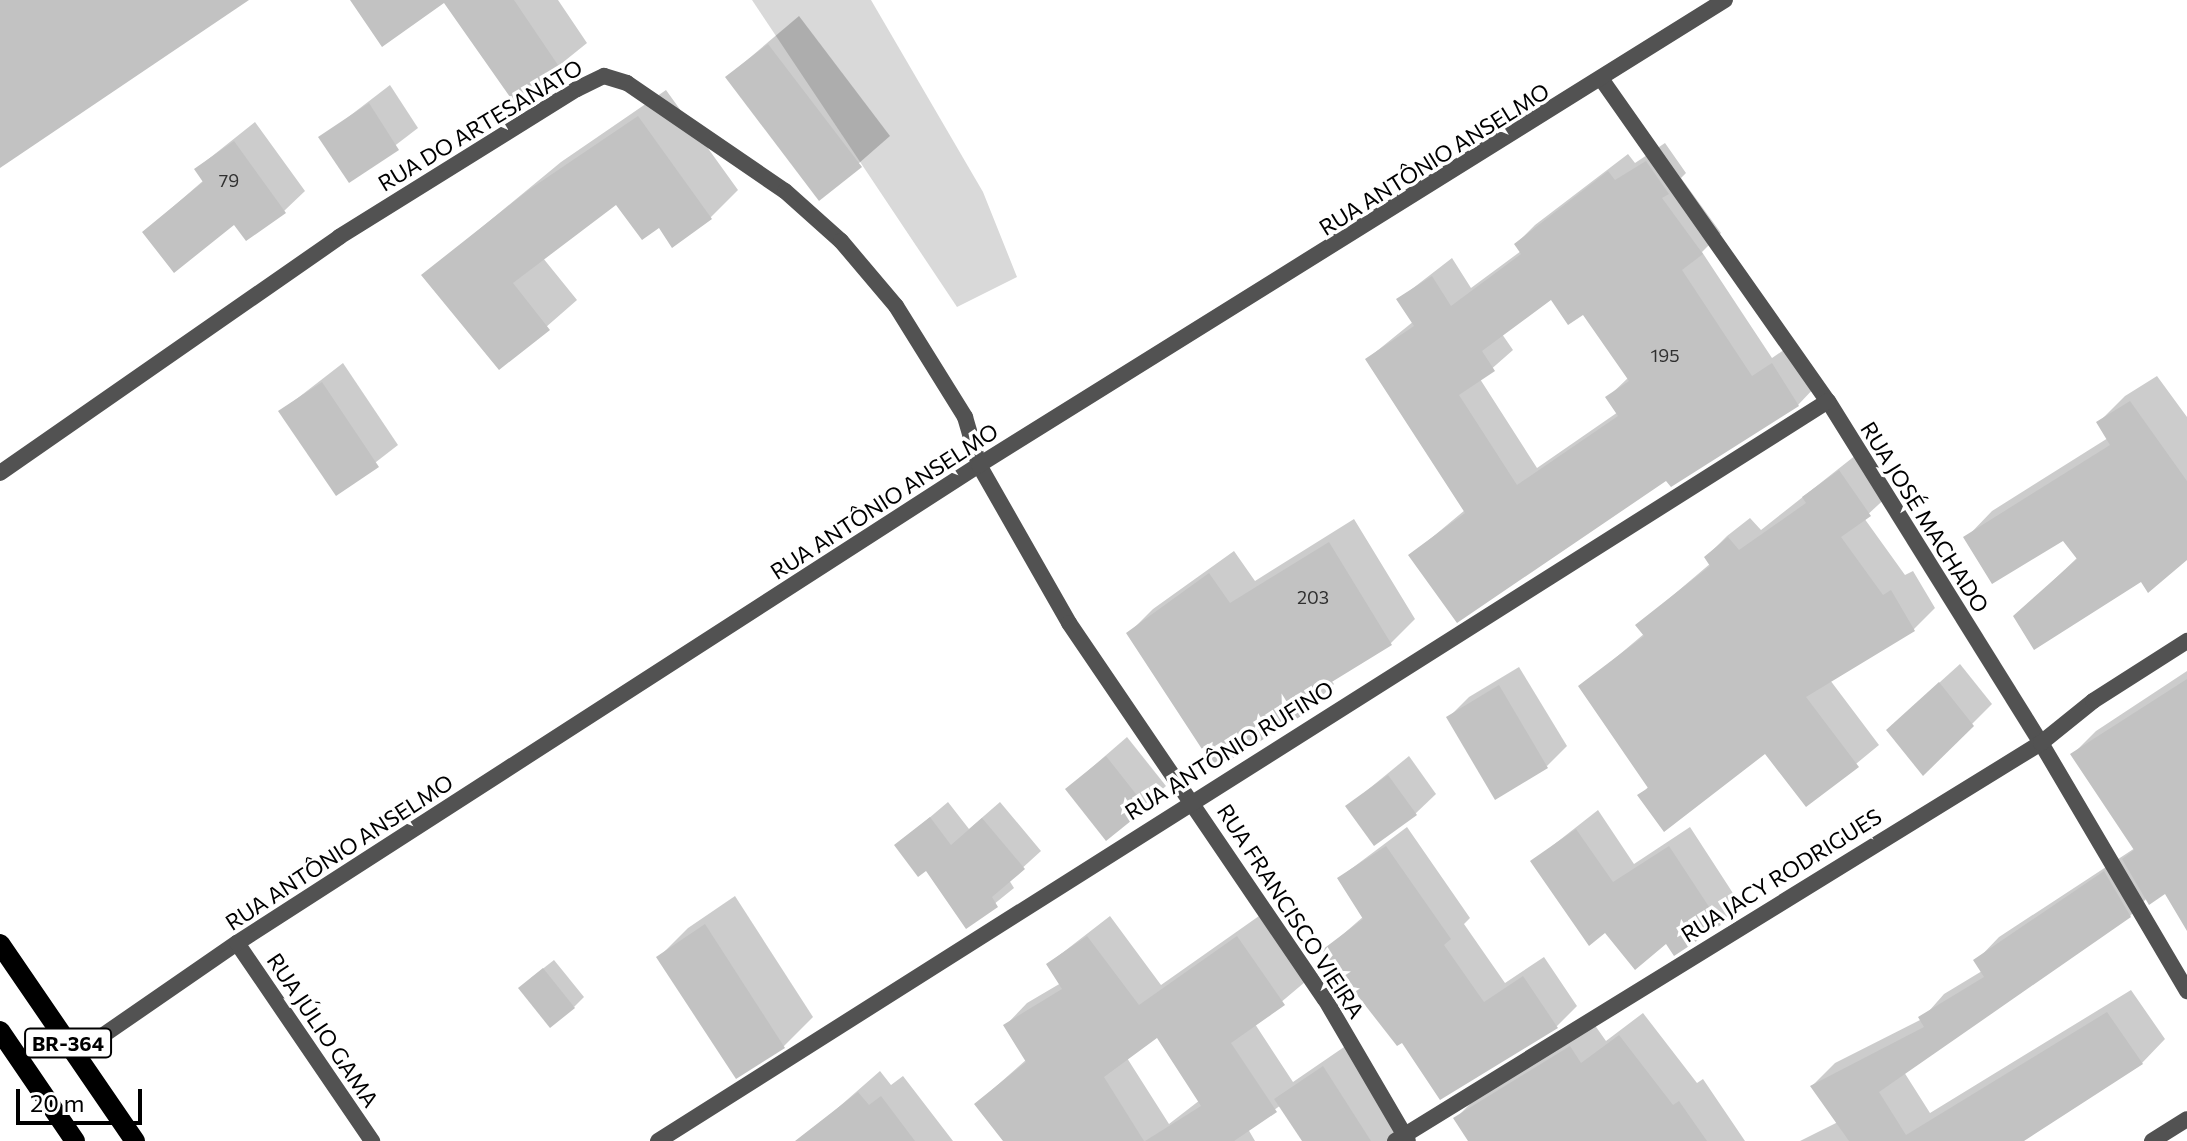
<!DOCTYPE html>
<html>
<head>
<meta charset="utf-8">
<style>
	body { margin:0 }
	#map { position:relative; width:2187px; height:1141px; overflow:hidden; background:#fff; font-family:Commissioner,sans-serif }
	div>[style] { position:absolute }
	.green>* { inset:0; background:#d9d9d9 }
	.shadow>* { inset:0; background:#0003 }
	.building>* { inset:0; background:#c2c2c2 }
	.street>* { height:16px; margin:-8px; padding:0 8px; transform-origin:8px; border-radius:8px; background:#525252 }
	.primary>* { height:20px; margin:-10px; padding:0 10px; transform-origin:10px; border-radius:10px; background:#000 }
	span { translate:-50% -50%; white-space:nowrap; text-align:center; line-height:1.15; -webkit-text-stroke:7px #fff; paint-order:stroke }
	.number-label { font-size:18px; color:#303030 }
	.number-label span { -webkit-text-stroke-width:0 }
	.shield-label span { padding:2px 6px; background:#fff; border:2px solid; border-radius:6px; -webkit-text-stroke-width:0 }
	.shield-label { font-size:20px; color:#000; font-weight:700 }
	.street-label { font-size:22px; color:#000 }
	.scale { position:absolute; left:16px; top:1089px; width:126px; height:36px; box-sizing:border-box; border:4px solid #000; border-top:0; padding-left:10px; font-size:24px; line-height:28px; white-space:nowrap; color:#000; -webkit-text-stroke:6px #fff; paint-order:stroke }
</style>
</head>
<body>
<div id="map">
	<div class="green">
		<div style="clip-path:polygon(752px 0,871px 0,983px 192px,1017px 277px,957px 307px)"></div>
	</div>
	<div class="shadow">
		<div style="clip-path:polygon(359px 0,558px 0,587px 43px,515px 101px,445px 1px)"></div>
		<div style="clip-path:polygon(799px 16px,890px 136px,819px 198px,727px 77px)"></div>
		<div style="clip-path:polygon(390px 85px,418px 128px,350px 180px,321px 138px)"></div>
		<div style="clip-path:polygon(666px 90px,738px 190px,710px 218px,659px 225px,616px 202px,543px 258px,577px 300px,499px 368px,424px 275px,561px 162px)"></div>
		<div style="clip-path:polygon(255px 122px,305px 191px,284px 211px,144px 232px,204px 180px,196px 169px)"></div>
		<div style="clip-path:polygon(evenodd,1665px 143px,1686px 173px,1681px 178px,1721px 233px,1702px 252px,1772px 358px,1791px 345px,1817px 385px,1798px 405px,1666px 479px,1411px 555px,1465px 510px,1367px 359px,1414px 321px,1399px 299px,1452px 258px,1471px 288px,1521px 251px,1516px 244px,1535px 225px,1628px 154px,1635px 163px,1665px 143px,1552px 297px,1583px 313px,1629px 377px,1608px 397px,1618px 412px,1537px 468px,1480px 379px,1513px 350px,1502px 334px,1552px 297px)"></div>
		<div style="clip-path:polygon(343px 363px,398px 445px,336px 493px,281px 411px)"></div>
		<div style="clip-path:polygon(2157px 376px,2187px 417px,2187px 558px,2142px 580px,2015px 617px,2078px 557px,2064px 538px,1966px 538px,1992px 511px,2108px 438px,2098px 423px,2125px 396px)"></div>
		<div style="clip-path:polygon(1861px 451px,1891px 493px,1864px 518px,1905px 575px,1913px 571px,1935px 608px,1914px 629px,1830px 680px,1879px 745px,1806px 805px,1765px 752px,1640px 796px,1649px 786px,1581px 687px,1645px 633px,1638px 625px,1711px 563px,1706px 557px,1727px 536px,1750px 518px,1761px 530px)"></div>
		<div style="clip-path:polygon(1354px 519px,1415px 619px,1391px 643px,1331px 680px,1334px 684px,1310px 708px,1129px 633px,1153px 609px,1234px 551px,1255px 581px)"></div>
		<div style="clip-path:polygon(1960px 664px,1992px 704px,1923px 773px,1909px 710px)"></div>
		<div style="clip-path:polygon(1519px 667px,1567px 746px,1547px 766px,1449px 717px,1469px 697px)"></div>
		<div style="clip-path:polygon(2187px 671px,2187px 895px,2166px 891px,2147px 898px,2130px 916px,1904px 1072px,1930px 1113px,2131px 990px,2165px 1039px,2142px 1063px,2021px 1141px,1800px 1141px,1838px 1122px,1812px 1086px,1835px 1063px,1922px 1019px,1944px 994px,1982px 971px,1976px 961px,1999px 937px,2135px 848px,2073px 754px,2096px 731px)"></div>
		<div style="clip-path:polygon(1127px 737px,1166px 786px,1106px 838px,1067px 789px)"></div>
		<div style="clip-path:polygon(1409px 756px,1436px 794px,1415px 814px,1348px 806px)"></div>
		<div style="clip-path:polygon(948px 802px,969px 829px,1000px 802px,1041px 851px,1009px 880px,1014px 888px,967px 926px,926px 868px,896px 846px)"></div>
		<div style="clip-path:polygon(1598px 810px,1634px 864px,1690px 827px,1740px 904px,1720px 924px,1666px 941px,1606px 930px,1533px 861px)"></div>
		<div style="clip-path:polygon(1407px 827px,1470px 918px,1464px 924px,1505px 983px,1544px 957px,1577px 1006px,1557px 1026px,1402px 1040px,1325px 950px,1364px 916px,1339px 878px)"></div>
		<div style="clip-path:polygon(735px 896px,813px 1017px,784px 1046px,736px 1076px,659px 957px,688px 928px)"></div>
		<div style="clip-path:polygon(evenodd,1110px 916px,1161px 985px,1259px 916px,1305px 982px,1255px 1024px,1293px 1082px,1347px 1045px,1407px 1141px,1304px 1141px,1281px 1105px,1248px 1129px,1255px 1141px,1006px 1141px,976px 1104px,1027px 1059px,1006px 1025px,1027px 1003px,1061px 983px,1048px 964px,1110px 916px,1157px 1036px,1200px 1100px,1169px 1124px,1127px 1058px,1157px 1036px)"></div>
		<div style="clip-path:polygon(554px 960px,584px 997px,574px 1007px,531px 978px)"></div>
		<div style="clip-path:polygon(1643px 1013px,1697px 1083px,1703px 1079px,1745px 1141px,1470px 1141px,1455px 1119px,1479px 1095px,1594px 1024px,1606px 1041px)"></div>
		<div style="clip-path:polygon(880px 1071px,891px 1085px,903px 1076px,953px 1141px,800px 1141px)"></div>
	</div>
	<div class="building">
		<div style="clip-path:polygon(0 0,249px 0,0 168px)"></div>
		<div style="clip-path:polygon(350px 0,514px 0,562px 71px,515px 104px,444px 3px,382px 47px)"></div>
		<div style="clip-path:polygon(768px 44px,862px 167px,819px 201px,725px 77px)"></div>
		<div style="clip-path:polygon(369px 103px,399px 150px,349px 183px,318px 137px)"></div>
		<div style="clip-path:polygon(638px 116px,712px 219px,672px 248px,659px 228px,642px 240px,616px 205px,513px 283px,550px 330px,499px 370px,421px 275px,530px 189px)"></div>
		<div style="clip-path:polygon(234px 141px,286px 213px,246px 241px,234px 225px,174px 273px,142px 232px,203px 182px,194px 169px)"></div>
		<div style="clip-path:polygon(evenodd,1646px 161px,1669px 194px,1662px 198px,1703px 254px,1682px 270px,1752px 376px,1772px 363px,1799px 406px,1671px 487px,1666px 481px,1457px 623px,1408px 555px,1465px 513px,1365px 359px,1414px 326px,1396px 299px,1432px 276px,1451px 306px,1521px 254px,1514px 244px,1608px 171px,1615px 180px,1646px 161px,1551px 300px,1568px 325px,1583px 315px,1629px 381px,1605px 397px,1618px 416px,1517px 485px,1459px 395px,1495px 371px,1482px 351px,1551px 300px)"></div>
		<div style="clip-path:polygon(322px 382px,379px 467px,336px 496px,278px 411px)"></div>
		<div style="clip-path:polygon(2130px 401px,2187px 481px,2187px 560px,2148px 593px,2141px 582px,2034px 650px,2013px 616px,2077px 559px,2063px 541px,1992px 584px,1963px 537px,2110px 445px,2096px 422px)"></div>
		<div style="clip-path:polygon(1839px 470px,1871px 516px,1841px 537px,1883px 595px,1891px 590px,1915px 631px,1806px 697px,1859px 767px,1806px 807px,1765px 754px,1664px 832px,1637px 795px,1648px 788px,1578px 686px,1644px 636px,1635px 625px,1710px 566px,1704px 557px,1728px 537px,1739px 550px,1806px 503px,1802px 497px)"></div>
		<div style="clip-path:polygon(1329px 542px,1392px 645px,1304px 699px,1311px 710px,1215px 769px,1126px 633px,1209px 573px,1230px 603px)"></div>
		<div style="clip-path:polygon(2187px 679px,2187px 931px,2165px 894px,2149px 905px,2122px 859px,2134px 850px,2070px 754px)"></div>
		<div style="clip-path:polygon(1939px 682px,1974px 726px,1923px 776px,1886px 730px)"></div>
		<div style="clip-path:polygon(1499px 685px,1548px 768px,1495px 800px,1446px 717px)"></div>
		<div style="clip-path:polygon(1106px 756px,1147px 808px,1106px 841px,1065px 789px)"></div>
		<div style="clip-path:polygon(1388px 775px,1417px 815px,1374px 846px,1345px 806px)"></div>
		<div style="clip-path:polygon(930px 817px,951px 845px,982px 818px,1025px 869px,992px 897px,998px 907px,966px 929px,926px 871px,918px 877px,894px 845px)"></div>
		<div style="clip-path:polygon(1576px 829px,1613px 882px,1669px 846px,1721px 925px,1674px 956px,1666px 944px,1635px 970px,1605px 933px,1589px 946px,1530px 861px)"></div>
		<div style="clip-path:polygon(1386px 846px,1451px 939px,1444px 945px,1484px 1002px,1523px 976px,1558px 1028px,1440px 1100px,1402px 1043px,1397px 1046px,1322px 950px,1363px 919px,1337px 878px)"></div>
		<div style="clip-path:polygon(2104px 871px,2131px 917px,1879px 1092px,1906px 1135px,2107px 1012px,2143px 1064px,2024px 1141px,1849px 1141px,1810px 1086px,1924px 1027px,1918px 1017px,1984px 977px,1973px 960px)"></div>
		<div style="clip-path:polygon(705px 924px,785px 1048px,736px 1079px,656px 957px)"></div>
		<div style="clip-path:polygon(1087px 936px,1139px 1005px,1237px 936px,1285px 1005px,1231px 1043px,1277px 1112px,1234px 1141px,1145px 1141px,1201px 1106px,1157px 1038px,1104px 1077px,1144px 1141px,1003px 1141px,974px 1104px,1026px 1062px,1003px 1025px,1062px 989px,1046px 964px)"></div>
		<div style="clip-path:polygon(543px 968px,575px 1008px,550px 1028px,518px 988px)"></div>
		<div style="clip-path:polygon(1619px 1035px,1673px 1105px,1679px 1101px,1707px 1141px,1468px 1141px,1453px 1118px,1570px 1046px,1581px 1063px)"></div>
		<div style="clip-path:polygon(1323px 1066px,1371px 1141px,1302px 1141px,1274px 1099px)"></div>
		<div style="clip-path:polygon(858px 1092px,869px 1105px,881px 1096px,915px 1141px,795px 1141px)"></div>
	</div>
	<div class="street">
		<div style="left:1602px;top:80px;width:393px;rotate:54.9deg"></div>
		<div style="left:1828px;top:401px;width:403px;rotate:58.1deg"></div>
		<div style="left:2041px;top:743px;width:288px;rotate:59.5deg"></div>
		<div style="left:0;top:473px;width:413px;rotate:-34.8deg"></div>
		<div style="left:339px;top:237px;width:280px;rotate:-31.9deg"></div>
		<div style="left:577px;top:89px;width:30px;rotate:-26deg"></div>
		<div style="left:604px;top:76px;width:24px;rotate:17deg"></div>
		<div style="left:627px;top:83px;width:191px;rotate:34.4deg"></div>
		<div style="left:785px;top:191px;width:75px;rotate:41.8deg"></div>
		<div style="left:841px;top:241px;width:85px;rotate:49.8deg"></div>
		<div style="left:896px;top:306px;width:131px;rotate:58.1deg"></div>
		<div style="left:965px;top:417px;width:50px;rotate:73.7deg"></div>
		<div style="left:979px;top:465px;width:182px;rotate:60.3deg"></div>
		<div style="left:1069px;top:623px;width:455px;rotate:55.8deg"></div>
		<div style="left:1325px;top:999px;width:164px;rotate:59.7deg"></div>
		<div style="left:237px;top:943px;width:240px;rotate:55.7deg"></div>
		<div style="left:76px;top:1054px;width:196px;rotate:-34.6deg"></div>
		<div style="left:237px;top:943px;width:883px;rotate:-32.79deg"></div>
		<div style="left:979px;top:465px;width:879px;rotate:-31.94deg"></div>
		<div style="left:658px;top:1141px;width:1384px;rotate:-32.31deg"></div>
		<div style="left:1395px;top:1141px;width:759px;rotate:-31.64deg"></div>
		<div style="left:2041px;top:743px;width:67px;rotate:-38.9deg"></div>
		<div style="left:2093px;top:701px;width:112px;rotate:-32.6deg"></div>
		<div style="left:2152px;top:1141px;width:41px;rotate:-32.2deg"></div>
	</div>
	<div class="primary">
		<div style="left:0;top:944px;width:239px;rotate:55.6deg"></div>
		<div style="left:0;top:1031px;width:133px;rotate:55.7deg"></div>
	</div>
	<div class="number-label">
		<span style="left:229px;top:180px">79</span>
		<span style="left:1665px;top:355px">195</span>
		<span style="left:1313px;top:597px">203</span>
	</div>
	<div class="shield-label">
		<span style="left:68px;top:1043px">BR-364</span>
	</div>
	<div class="street-label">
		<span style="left:480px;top:125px;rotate:-31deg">RUA DO ARTESANATO</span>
		<span style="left:1434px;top:159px;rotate:-32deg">RUA ANTÔNIO ANSELMO</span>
		<span style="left:884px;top:501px;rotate:-33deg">RUA ANTÔNIO ANSELMO</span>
		<span style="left:1925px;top:517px;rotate:58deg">RUA JOSÉ MACHADO</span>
		<span style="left:1229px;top:750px;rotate:-32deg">RUA ANTÔNIO RUFINO</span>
		<span style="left:339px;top:852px;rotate:-33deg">RUA ANTÔNIO ANSELMO</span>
		<span style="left:1781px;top:875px;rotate:-32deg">RUA JACY RODRIGUES</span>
		<span style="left:1291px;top:911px;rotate:57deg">RUA FRANCISCO VIEIRA</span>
		<span style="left:323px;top:1030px;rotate:56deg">RUA JÚLIO GAMA</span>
	</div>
	<div class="scale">20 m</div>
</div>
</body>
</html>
